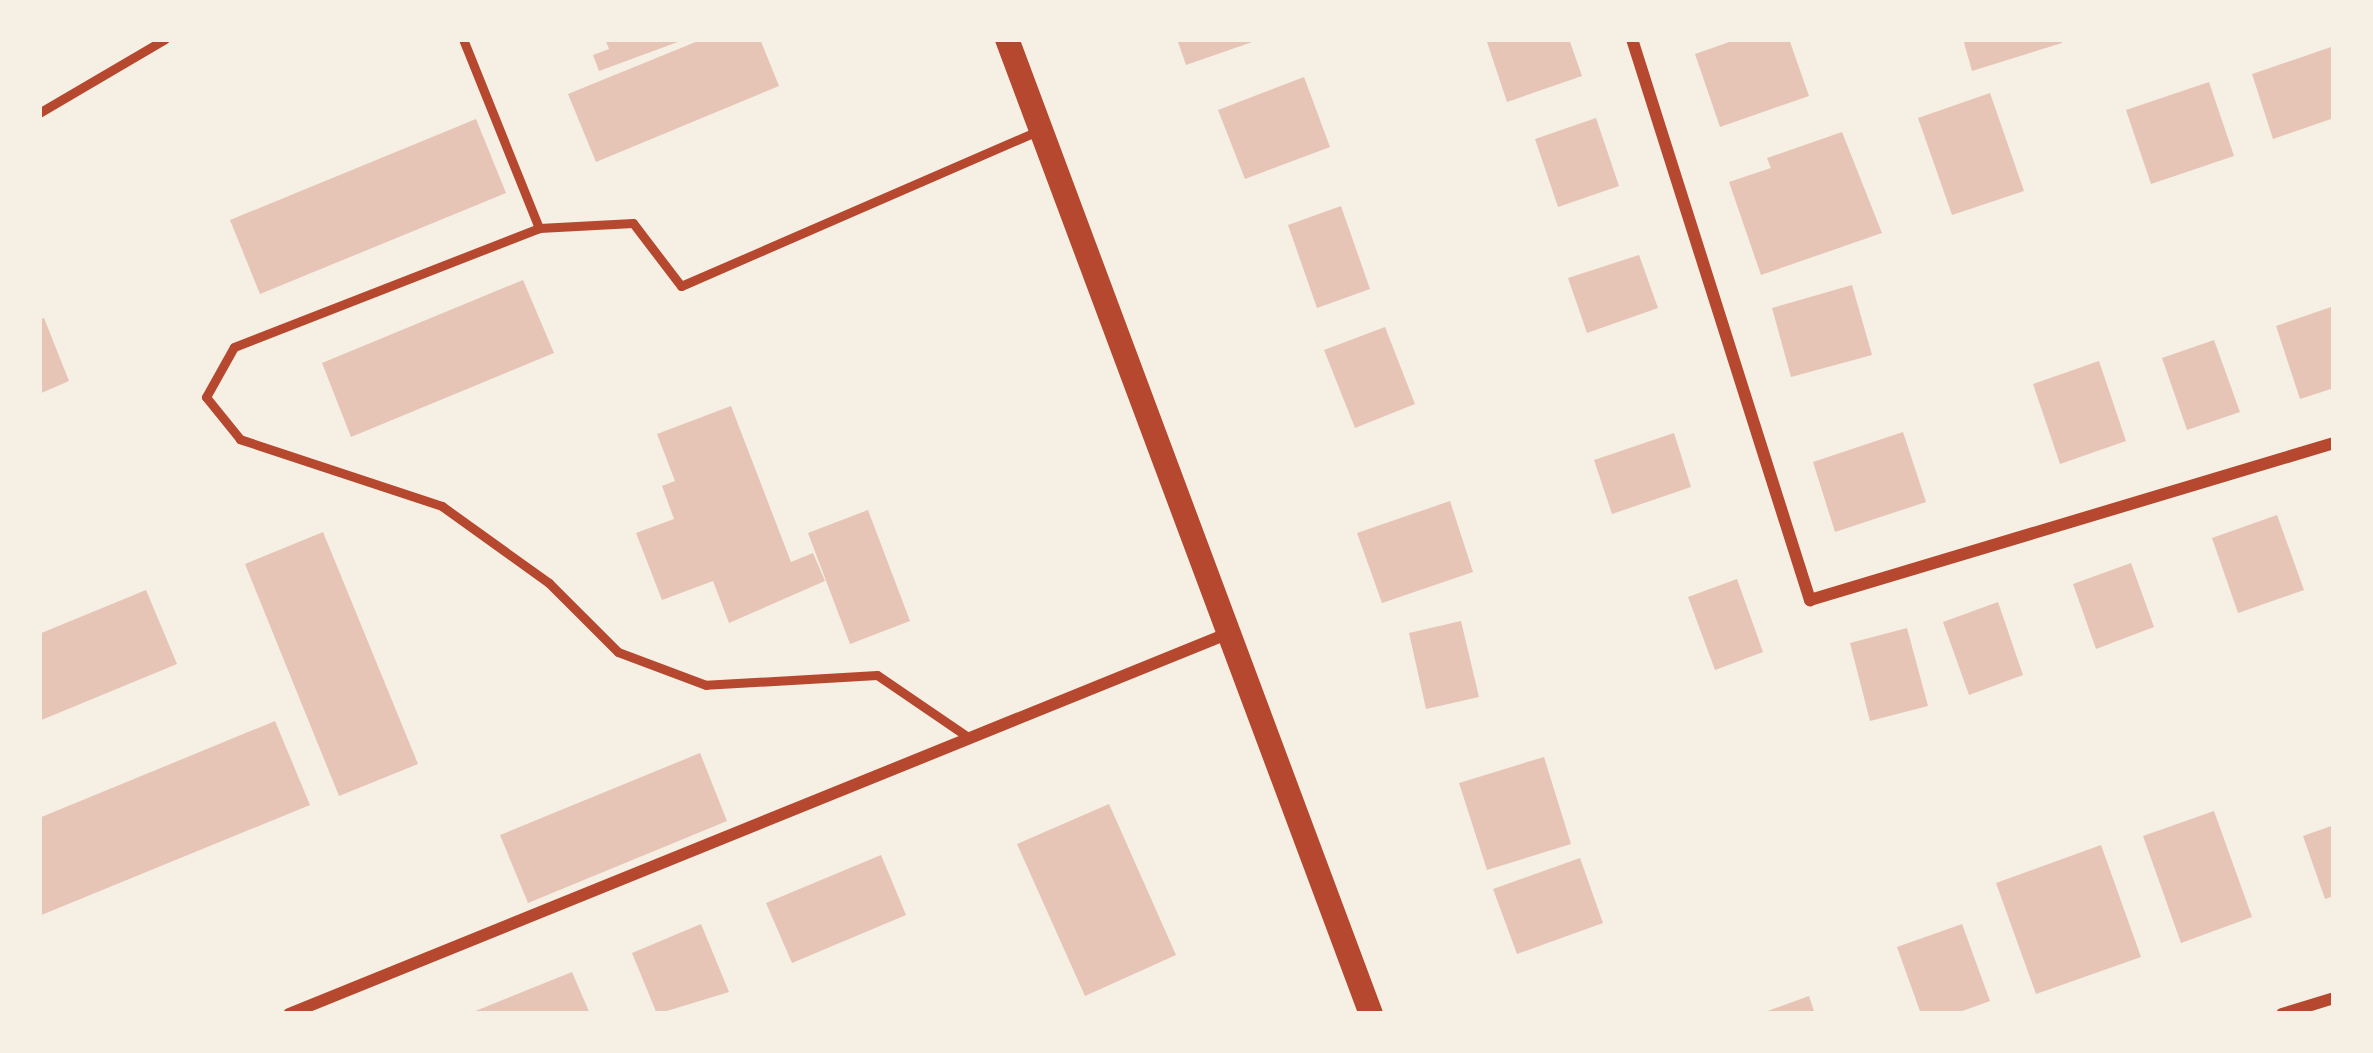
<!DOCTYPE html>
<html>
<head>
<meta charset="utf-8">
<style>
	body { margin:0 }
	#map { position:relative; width:2373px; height:1053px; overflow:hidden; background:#f6efe4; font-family:"DejaVu Sans",sans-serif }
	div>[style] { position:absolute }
	.building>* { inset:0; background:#e6c5b7 }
	.service>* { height:9px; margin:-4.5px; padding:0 4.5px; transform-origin:4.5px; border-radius:4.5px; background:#b5482f }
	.minor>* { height:12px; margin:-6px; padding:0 6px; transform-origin:6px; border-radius:6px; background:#b5482f }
	.secondary>* { height:24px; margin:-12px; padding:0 12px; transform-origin:12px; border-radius:12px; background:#b5482f }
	span { translate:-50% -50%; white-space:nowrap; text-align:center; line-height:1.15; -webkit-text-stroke:9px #f6efe4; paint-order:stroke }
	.frame { position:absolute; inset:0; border:42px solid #f6efe4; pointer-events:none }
</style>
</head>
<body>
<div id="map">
	<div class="building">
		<div style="clip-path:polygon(605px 39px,686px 39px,599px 71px,593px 55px,609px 49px)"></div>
		<div style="clip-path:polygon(703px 39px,760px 39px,779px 86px,596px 162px,568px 94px)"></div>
		<div style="clip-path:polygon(1177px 39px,1258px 39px,1258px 40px,1186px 65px)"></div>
		<div style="clip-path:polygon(1486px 39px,1569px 39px,1582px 76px,1507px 102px)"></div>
		<div style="clip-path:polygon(1738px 39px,1789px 39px,1809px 96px,1720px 127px,1695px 54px)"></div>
		<div style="clip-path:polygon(1963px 39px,2061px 39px,2062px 43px,1972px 71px)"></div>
		<div style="clip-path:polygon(2334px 46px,2334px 118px,2273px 139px,2252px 74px)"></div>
		<div style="clip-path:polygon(1304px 77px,1330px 147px,1245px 179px,1218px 110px)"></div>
		<div style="clip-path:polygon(2209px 82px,2234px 156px,2151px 184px,2126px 110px)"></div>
		<div style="clip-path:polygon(1990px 93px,2024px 191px,1952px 215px,1918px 118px)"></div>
		<div style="clip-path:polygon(1596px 118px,1619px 186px,1558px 207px,1535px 139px)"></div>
		<div style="clip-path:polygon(476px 119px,506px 193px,260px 294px,230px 220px)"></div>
		<div style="clip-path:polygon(1842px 132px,1882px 233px,1761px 275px,1729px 182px,1771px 168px,1767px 158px)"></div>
		<div style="clip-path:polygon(1341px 206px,1370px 289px,1317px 308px,1288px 225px)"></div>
		<div style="clip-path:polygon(1639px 255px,1658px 308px,1587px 333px,1568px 278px)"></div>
		<div style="clip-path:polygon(523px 280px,554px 353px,351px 437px,322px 363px)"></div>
		<div style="clip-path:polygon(1852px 285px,1872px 355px,1791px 377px,1772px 308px)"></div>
		<div style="clip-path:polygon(2334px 306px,2334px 388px,2300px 399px,2276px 326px)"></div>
		<div style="clip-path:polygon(44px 318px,69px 381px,39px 394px,39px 320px)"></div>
		<div style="clip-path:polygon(1385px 327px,1415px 404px,1355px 428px,1324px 350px)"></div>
		<div style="clip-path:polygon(2214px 340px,2240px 412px,2187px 430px,2162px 358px)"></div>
		<div style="clip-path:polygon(2099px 361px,2126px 441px,2060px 464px,2033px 384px)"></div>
		<div style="clip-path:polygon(731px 406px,791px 562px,813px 553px,825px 581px,729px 623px,713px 581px,662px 600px,636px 533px,674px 519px,662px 486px,675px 481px,657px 434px)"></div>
		<div style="clip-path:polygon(1903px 432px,1926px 502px,1835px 532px,1813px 462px)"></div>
		<div style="clip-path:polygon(1674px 433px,1691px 487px,1612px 514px,1594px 460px)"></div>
		<div style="clip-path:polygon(1450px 501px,1473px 572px,1382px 603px,1357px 533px)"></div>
		<div style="clip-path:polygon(868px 510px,910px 621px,850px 644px,808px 533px)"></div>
		<div style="clip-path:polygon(2277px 515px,2304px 590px,2238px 613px,2212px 538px)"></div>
		<div style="clip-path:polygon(323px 532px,418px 764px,339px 796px,245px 564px)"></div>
		<div style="clip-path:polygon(2131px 563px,2154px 627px,2096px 649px,2073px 584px)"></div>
		<div style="clip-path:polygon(1737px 579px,1763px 652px,1715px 670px,1688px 597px)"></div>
		<div style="clip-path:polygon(146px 590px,177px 664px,39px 721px,39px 634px)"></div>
		<div style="clip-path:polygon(1998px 602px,2023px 675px,1969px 695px,1943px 622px)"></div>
		<div style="clip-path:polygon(1461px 621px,1479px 697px,1426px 709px,1409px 633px)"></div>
		<div style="clip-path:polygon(1907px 628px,1928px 706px,1870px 721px,1850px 643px)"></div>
		<div style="clip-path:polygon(275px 721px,310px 805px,39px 916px,39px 818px)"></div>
		<div style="clip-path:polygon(700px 753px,727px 821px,528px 903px,500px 835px)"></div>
		<div style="clip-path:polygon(1544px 757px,1571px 844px,1487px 870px,1459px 783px)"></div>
		<div style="clip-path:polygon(1109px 804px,1176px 955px,1085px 996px,1017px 844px)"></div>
		<div style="clip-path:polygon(2214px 811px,2252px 917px,2181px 943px,2143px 836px)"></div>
		<div style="clip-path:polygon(2334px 825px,2334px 896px,2325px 899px,2303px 836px)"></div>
		<div style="clip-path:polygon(2101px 845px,2141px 957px,2036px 994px,1996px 883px)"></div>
		<div style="clip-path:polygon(881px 855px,906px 915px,792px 963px,766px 903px)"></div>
		<div style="clip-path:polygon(1580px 858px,1603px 923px,1517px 954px,1493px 889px)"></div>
		<div style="clip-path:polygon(701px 924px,729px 992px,657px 1014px,632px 953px)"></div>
		<div style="clip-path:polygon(1962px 924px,1990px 1001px,1954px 1014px,1921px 1014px,1897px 947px)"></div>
		<div style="clip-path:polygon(572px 972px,590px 1014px,468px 1014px)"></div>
		<div style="clip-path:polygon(1809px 996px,1815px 1014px,1762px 1014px,1762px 1013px)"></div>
	</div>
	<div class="service">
		<div style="left:463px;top:39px;width:204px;rotate:68.1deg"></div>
		<div style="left:39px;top:113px;width:146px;rotate:-30.4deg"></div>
		<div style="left:968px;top:737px;width:110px;rotate:-145.7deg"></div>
		<div style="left:877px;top:675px;width:171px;rotate:176.7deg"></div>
		<div style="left:706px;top:685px;width:94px;rotate:-159.4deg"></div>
		<div style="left:618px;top:652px;width:98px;rotate:-135deg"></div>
		<div style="left:549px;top:583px;width:132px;rotate:-144.3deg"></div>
		<div style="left:442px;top:506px;width:213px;rotate:-161.7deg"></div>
		<div style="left:240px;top:439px;width:54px;rotate:-129deg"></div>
		<div style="left:206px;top:397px;width:57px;rotate:-60.8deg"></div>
		<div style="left:234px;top:347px;width:327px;rotate:-21.3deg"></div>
		<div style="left:539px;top:228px;width:94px;rotate:-3deg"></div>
		<div style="left:633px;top:223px;width:79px;rotate:52.7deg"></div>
		<div style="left:681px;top:286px;width:391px;rotate:-23.5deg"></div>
	</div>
	<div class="minor">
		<div style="left:1632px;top:39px;width:589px;rotate:72.4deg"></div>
		<div style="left:1810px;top:600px;width:547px;rotate:-16.68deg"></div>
		<div style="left:289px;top:1014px;width:1014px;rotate:-22.06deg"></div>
		<div style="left:2282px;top:1014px;width:54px;rotate:-17.1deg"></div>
	</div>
	<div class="secondary">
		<div style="left:1007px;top:39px;width:1041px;rotate:69.53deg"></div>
	</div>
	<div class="frame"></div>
</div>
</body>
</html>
